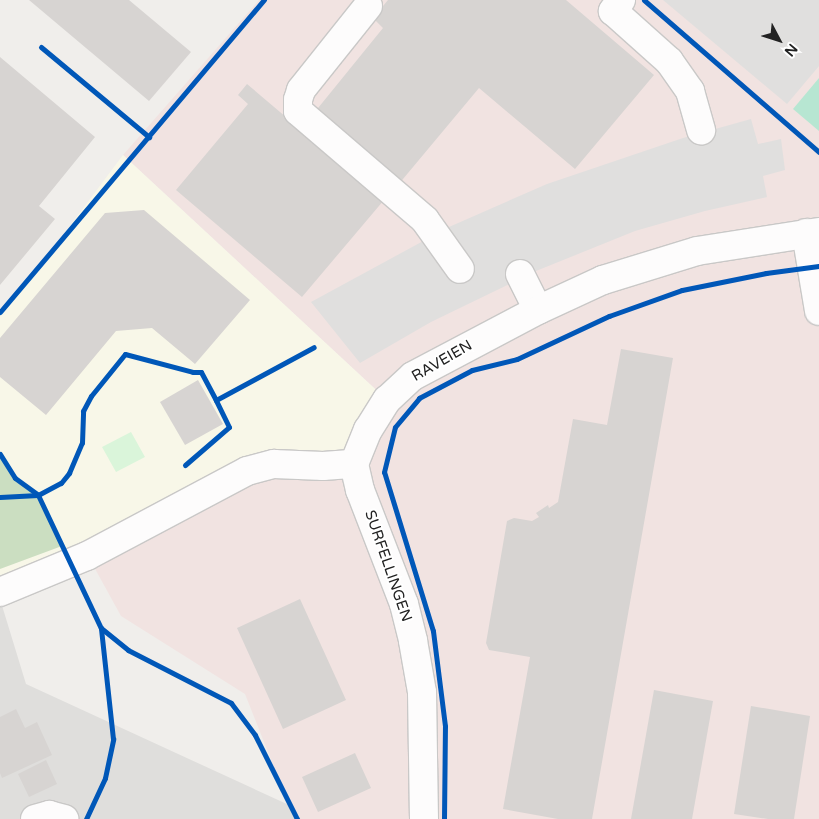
<!DOCTYPE html>
<html>
<head>
<meta charset="utf-8">
<style>
	body { margin:0 }
	#map { position:relative; width:819px; height:819px; overflow:hidden; background:#f0eeeb; font-family:"Varela Round",sans-serif }
	div>[style] { position:absolute }
	.residential>* { inset:0; background:#dfdedc }
	.commercial>* { inset:0; background:#f1e3e1 }
	.education>* { inset:0; background:#f8f7e8 }
	.forest>* { inset:0; background:#cbdec1 }
	.park>* { inset:0; background:#daf5da }
	.pitch>* { inset:0; background:#b7e6d2 }
	.parking>* { inset:0; background:#e0dfde }
	.building>* { inset:0; background:#d7d4d2 }
	.roads { filter:drop-shadow(1px 0 #c9c8c7) drop-shadow(-1px 0 #c9c8c7) drop-shadow(0 1px #c9c8c7) drop-shadow(0 -1px #c9c8c7) }
	.minor>* { height:28px; margin:-14px; padding:0 14px; transform-origin:14px; border-radius:14px; background:#fdfcfc }
	.cycleway>* { height:5px; margin:-2.5px; padding:0 2.5px; transform-origin:2.5px; border-radius:2.5px; background:#0057b8 }
	span { translate:-50% -50%; white-space:nowrap; text-align:center; line-height:1.15; -webkit-text-stroke:4px #fff; paint-order:stroke }
	.street-label { font-size:15px; color:#222 }
	.north { position:absolute; left:754px; top:15px; width:50px; height:50px; -webkit-text-stroke:4px #fff; paint-order:stroke; rotate:130deg; font-size:14px; font-weight:700; line-height:20px; text-align:center; color:#222 }
	.north::after { content:''; display:block; margin:auto; width:18px; height:22px; background:#222; clip-path:polygon(50% 0,100% 100%,50% 72%,0 100%) }
</style>
</head>
<body>
<div id="map">
	<div class="residential">
		<div style="clip-path:polygon(0 599px,26px 684px,289px 805px,297px 819px,0 819px)"></div>
	</div>
	<div class="commercial">
		<div style="clip-path:polygon(259px 0,819px 0,819px 819px,297px 819px,289px 805px,245px 694px,121px 616px,88px 556px,387px 400px,123px 155px)"></div>
	</div>
	<div class="education">
		<div style="clip-path:polygon(123px 155px,387px 400px,354px 464px,299px 463px,0 592px,0 483px,15px 478px,0 454px,0 312px,39px 267px)"></div>
	</div>
	<div class="forest">
		<div style="clip-path:polygon(0 454px,15px 478px,38px 495px,62px 546px,0 569px)"></div>
	</div>
	<div class="park">
		<div style="clip-path:polygon(131px 432px,145px 457px,116px 472px,102px 447px)"></div>
	</div>
	<div class="pitch">
		<div style="clip-path:polygon(819px 78px,819px 131px,793px 109px)"></div>
	</div>
	<div class="parking">
		<div style="clip-path:polygon(663px 0,819px 0,819px 66px,787px 104px)"></div>
		<div style="clip-path:polygon(751px 119px,758px 144px,781px 139px,785px 170px,763px 176px,767px 197px,705px 211px,635px 231px,536px 271px,431px 322px,360px 363px,311px 302px,449px 227px,547px 184px,683px 138px)"></div>
	</div>
	<div class="building">
		<div style="clip-path:polygon(29px 0,129px 0,191px 52px,149px 101px)"></div>
		<div style="clip-path:polygon(388px 0,566px 0,654px 75px,575px 169px,479px 88px,398px 185px,314px 113px,383px 28px,373px 18px)"></div>
		<div style="clip-path:polygon(0 57px,95px 137px,39px 206px,55px 219px,0 285px)"></div>
		<div style="clip-path:polygon(247px 84px,384px 200px,302px 297px,176px 190px,248px 104px,238px 95px)"></div>
		<div style="clip-path:polygon(144px 210px,250px 300px,195px 364px,152px 328px,116px 331px,46px 415px,0 377px,0 338px,105px 213px)"></div>
		<div style="clip-path:polygon(621px 349px,673px 358px,592px 819px,558px 819px,503px 809px,530px 657px,489px 650px,486px 643px,507px 521px,514px 518px,532px 521px,539px 517px,536px 513px,548px 505px,549px 508px,558px 502px,573px 419px,607px 425px)"></div>
		<div style="clip-path:polygon(198px 380px,223px 424px,185px 445px,160px 402px)"></div>
		<div style="clip-path:polygon(300px 599px,346px 700px,283px 729px,237px 628px)"></div>
		<div style="clip-path:polygon(654px 690px,713px 701px,692px 819px,631px 819px)"></div>
		<div style="clip-path:polygon(751px 706px,810px 716px,794px 819px,768px 819px,734px 814px)"></div>
		<div style="clip-path:polygon(16px 709px,25px 728px,37px 722px,52px 755px,2px 778px,0 773px,0 717px)"></div>
		<div style="clip-path:polygon(355px 753px,371px 788px,318px 812px,302px 777px)"></div>
		<div style="clip-path:polygon(46px 760px,57px 784px,29px 797px,18px 774px)"></div>
	</div>
	<div class="roads">
		<div class="minor">
			<div style="left:621px;top:0;width:14px;rotate:126deg"></div>
			<div style="left:613px;top:11px;width:75px;rotate:41.8deg"></div>
			<div style="left:669px;top:61px;width:37px;rotate:55deg"></div>
			<div style="left:690px;top:91px;width:41px;rotate:74.2deg"></div>
			<div style="left:368px;top:6px;width:107px;rotate:128.6deg"></div>
			<div style="left:301px;top:90px;width:10px;rotate:107deg"></div>
			<div style="left:298px;top:100px;width:11px;rotate:90deg"></div>
			<div style="left:298px;top:111px;width:167px;rotate:40.6deg"></div>
			<div style="left:425px;top:220px;width:60px;rotate:54.5deg"></div>
			<div style="left:806px;top:233px;width:79px;rotate:80.5deg"></div>
			<div style="left:520px;top:274px;width:40px;rotate:63.4deg"></div>
			<div style="left:354px;top:464px;width:37px;rotate:-68deg"></div>
			<div style="left:368px;top:430px;width:36px;rotate:-58deg"></div>
			<div style="left:387px;top:400px;width:35px;rotate:-43deg"></div>
			<div style="left:413px;top:376px;width:141px;rotate:-27.8deg"></div>
			<div style="left:538px;top:310px;width:72px;rotate:-24.8deg"></div>
			<div style="left:603px;top:280px;width:98px;rotate:-17.1deg"></div>
			<div style="left:697px;top:251px;width:123px;rotate:-8.9deg"></div>
			<div style="left:354px;top:464px;width:27px;rotate:77deg"></div>
			<div style="left:360px;top:490px;width:122px;rotate:68.9deg"></div>
			<div style="left:404px;top:604px;width:38px;rotate:76deg"></div>
			<div style="left:413px;top:641px;width:52px;rotate:80deg"></div>
			<div style="left:422px;top:692px;width:127px;rotate:89.1deg"></div>
			<div style="left:0;top:592px;width:94px;rotate:-22.5deg"></div>
			<div style="left:87px;top:556px;width:181px;rotate:-28deg"></div>
			<div style="left:247px;top:471px;width:28px;rotate:-15deg"></div>
			<div style="left:274px;top:464px;width:49px;rotate:2.3deg"></div>
			<div style="left:323px;top:466px;width:31px;rotate:-4deg"></div>
			<div style="left:35px;top:819px;width:15px;rotate:-16deg"></div>
			<div style="left:49px;top:815px;width:16px;rotate:15deg"></div>
		</div>
	</div>
	<div class="cycleway">
		<div style="left:644px;top:0;width:232px;rotate:41deg"></div>
		<div style="left:41px;top:47px;width:141px;rotate:39.8deg"></div>
		<div style="left:0;top:312px;width:409px;rotate:-49.8deg"></div>
		<div style="left:0;top:454px;width:28px;rotate:58deg"></div>
		<div style="left:15px;top:478px;width:29px;rotate:36deg"></div>
		<div style="left:38px;top:495px;width:147px;rotate:64.7deg"></div>
		<div style="left:101px;top:628px;width:35px;rotate:39deg"></div>
		<div style="left:128px;top:650px;width:116px;rotate:27.2deg"></div>
		<div style="left:231px;top:703px;width:40px;rotate:53deg"></div>
		<div style="left:255px;top:735px;width:94px;rotate:63.4deg"></div>
		<div style="left:185px;top:465px;width:58px;rotate:-40.8deg"></div>
		<div style="left:229px;top:427px;width:30px;rotate:-116deg"></div>
		<div style="left:0;top:497px;width:38px;rotate:-3deg"></div>
		<div style="left:38px;top:495px;width:26px;rotate:-28deg"></div>
		<div style="left:61px;top:483px;width:13px;rotate:-51deg"></div>
		<div style="left:69px;top:473px;width:33px;rotate:-67deg"></div>
		<div style="left:82px;top:443px;width:32px;rotate:-88deg"></div>
		<div style="left:83px;top:411px;width:17px;rotate:-62deg"></div>
		<div style="left:91px;top:396px;width:54px;rotate:-51deg"></div>
		<div style="left:125px;top:354px;width:70px;rotate:14.8deg"></div>
		<div style="left:193px;top:372px;width:8px"></div>
		<div style="left:201px;top:372px;width:32px;rotate:62deg"></div>
		<div style="left:216px;top:400px;width:111px;rotate:-28.4deg"></div>
		<div style="left:86px;top:819px;width:45px;rotate:-65.1deg"></div>
		<div style="left:105px;top:778px;width:40px;rotate:-78deg"></div>
		<div style="left:113px;top:739px;width:112px;rotate:-96.2deg"></div>
		<div style="left:444px;top:819px;width:93px;rotate:-89.4deg"></div>
		<div style="left:445px;top:726px;width:96px;rotate:-97.2deg"></div>
		<div style="left:433px;top:631px;width:166px;rotate:-107.1deg"></div>
		<div style="left:384px;top:472px;width:46px;rotate:-76.3deg"></div>
		<div style="left:395px;top:427px;width:38px;rotate:-50deg"></div>
		<div style="left:419px;top:398px;width:60px;rotate:-27.8deg"></div>
		<div style="left:472px;top:370px;width:46px;rotate:-13.7deg"></div>
		<div style="left:517px;top:359px;width:102px;rotate:-25.1deg"></div>
		<div style="left:609px;top:316px;width:77px;rotate:-19.6deg"></div>
		<div style="left:682px;top:290px;width:86px;rotate:-11.4deg"></div>
		<div style="left:766px;top:273px;width:53px;rotate:-7.5deg"></div>
	</div>
	<div class="street-label">
		<span style="left:442px;top:361px;rotate:-30deg">RAVEIEN</span>
		<span style="left:388px;top:566px;rotate:71deg">SURFELLINGEN</span>
	</div>
	<div class="north">N</div>
</div>
</body>
</html>
